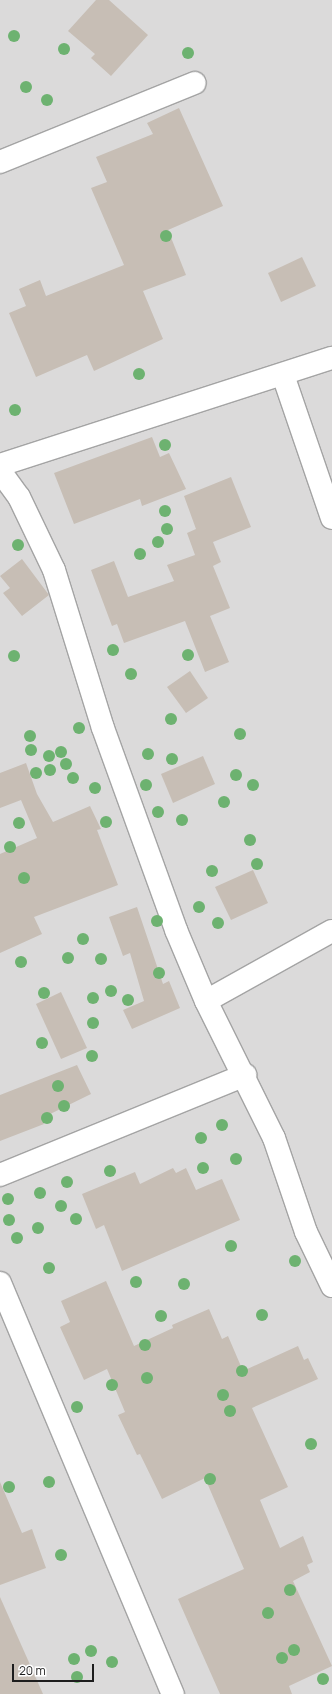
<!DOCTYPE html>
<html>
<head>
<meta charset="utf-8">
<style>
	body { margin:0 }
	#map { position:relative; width:332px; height:1694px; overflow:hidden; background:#efebe2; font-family:Manrope,sans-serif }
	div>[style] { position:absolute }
	.residential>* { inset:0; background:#dbdada }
	.building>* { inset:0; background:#c7beb5 }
	.roads { filter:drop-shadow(1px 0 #a4a4a4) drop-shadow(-1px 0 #a4a4a4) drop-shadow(0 1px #a4a4a4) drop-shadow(0 -1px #a4a4a4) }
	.minor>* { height:22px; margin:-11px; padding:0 11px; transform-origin:11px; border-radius:11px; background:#fff }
	.trees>* { width:12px; height:12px; margin:-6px; border-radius:50%; background:#6db270 }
	span { translate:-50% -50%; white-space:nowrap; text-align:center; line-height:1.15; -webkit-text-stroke:3.5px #fff; paint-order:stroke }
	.scale { position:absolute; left:12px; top:1664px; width:82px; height:18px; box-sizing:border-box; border:2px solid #1d1d1d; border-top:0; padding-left:5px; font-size:12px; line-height:14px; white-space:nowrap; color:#1d1d1d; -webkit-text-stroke:3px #fff; paint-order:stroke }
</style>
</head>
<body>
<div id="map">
	<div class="residential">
		<div style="clip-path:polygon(0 0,332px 0,332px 1694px,0 1694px)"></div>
	</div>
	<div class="building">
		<div style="clip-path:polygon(96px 0,109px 0,148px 35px,111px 76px,91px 58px,95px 54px,68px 31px)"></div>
		<div style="clip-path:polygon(179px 108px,223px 206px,168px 230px,186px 275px,143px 291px,163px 339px,94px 371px,87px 355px,36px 377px,9px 313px,26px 306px,19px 289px,40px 280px,46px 296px,124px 265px,91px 188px,107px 182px,96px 157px,153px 134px,147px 123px)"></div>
		<div style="clip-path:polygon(302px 257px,316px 286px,281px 302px,268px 273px)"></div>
		<div style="clip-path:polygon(152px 437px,160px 457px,169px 453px,186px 489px,142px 506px,140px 499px,74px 524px,54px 473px)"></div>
		<div style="clip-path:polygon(231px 477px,251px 527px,213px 542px,221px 562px,213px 566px,230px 608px,210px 616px,229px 662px,205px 672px,185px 621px,124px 643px,117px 624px,112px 626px,91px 570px,114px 561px,128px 597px,174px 581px,167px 565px,195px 555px,187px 533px,196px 529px,184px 496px)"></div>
		<div style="clip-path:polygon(22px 559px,49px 595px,22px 616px,3px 593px,10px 588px,0 576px)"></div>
		<div style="clip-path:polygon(190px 671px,208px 698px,186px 713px,167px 687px)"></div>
		<div style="clip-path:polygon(203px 756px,215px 784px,173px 803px,161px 774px)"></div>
		<div style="clip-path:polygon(26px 763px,37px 794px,53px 822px,90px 806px,101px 829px,97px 830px,118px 885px,34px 917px,42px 934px,0 953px,0 854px,37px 838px,21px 800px,0 808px,0 773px)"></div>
		<div style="clip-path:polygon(253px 870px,268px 903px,231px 920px,215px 887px)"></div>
		<div style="clip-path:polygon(137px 907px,163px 984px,169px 981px,180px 1008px,132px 1029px,123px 1010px,144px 1001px,130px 953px,123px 956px,109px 917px)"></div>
		<div style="clip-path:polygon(61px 992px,87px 1048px,61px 1059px,36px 1004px)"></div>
		<div style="clip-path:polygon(77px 1065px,91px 1094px,42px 1118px,44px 1124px,0 1141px,0 1095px)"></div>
		<div style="clip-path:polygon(173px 1168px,176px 1173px,186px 1168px,196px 1190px,222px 1179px,240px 1220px,122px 1271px,104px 1225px,96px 1229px,82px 1194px,135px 1172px,140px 1184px)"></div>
		<div style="clip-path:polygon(106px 1281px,134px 1346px,173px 1328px,172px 1325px,209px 1309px,222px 1339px,228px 1336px,243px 1371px,298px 1346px,304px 1360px,308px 1358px,318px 1379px,252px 1408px,288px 1487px,260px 1500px,280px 1548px,303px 1536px,313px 1562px,307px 1565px,310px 1572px,293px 1581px,332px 1666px,289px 1686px,292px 1694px,220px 1694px,196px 1640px,178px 1599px,244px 1569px,205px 1478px,162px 1499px,140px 1454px,137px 1455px,118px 1415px,125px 1412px,107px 1369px,84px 1380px,60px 1327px,70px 1322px,61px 1301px)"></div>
		<div style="clip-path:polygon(0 1482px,22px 1533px,32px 1529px,46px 1568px,0 1585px)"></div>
		<div style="clip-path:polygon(0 1597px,43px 1694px,0 1694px)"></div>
	</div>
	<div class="roads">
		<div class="minor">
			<div style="left:0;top:162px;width:210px;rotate:-22.1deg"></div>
			<div style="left:283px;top:375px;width:151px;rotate:71.1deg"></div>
			<div style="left:0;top:465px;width:349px;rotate:-17.9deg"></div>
			<div style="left:0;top:471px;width:32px;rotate:54deg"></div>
			<div style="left:19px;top:497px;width:81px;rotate:64.4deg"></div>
			<div style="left:54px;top:570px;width:165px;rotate:72.8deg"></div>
			<div style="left:103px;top:728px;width:215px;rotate:70.1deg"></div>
			<div style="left:176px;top:930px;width:77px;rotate:67.1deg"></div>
			<div style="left:206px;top:1001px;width:153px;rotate:63.6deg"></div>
			<div style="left:274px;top:1138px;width:99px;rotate:71.2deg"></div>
			<div style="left:306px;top:1232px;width:60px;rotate:64.3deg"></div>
			<div style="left:206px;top:1001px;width:144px;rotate:-29.1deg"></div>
			<div style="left:0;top:1175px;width:265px;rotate:-22.2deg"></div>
			<div style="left:0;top:1283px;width:446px;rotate:67.2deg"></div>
		</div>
	</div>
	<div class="trees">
		<div style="left:14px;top:36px"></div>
		<div style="left:64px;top:49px"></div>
		<div style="left:188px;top:53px"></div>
		<div style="left:26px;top:87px"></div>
		<div style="left:47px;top:100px"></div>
		<div style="left:166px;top:236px"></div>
		<div style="left:139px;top:374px"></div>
		<div style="left:15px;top:410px"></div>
		<div style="left:165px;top:445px"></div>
		<div style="left:165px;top:511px"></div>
		<div style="left:167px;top:529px"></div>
		<div style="left:158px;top:542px"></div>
		<div style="left:18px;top:545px"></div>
		<div style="left:140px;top:554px"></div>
		<div style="left:113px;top:650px"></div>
		<div style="left:188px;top:655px"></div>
		<div style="left:14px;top:656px"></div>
		<div style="left:131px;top:674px"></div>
		<div style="left:171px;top:719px"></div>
		<div style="left:79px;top:728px"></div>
		<div style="left:240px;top:734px"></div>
		<div style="left:30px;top:736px"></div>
		<div style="left:31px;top:750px"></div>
		<div style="left:61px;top:752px"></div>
		<div style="left:148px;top:754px"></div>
		<div style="left:49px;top:756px"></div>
		<div style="left:172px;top:759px"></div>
		<div style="left:66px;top:764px"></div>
		<div style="left:50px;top:770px"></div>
		<div style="left:36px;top:773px"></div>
		<div style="left:236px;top:775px"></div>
		<div style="left:73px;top:778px"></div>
		<div style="left:146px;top:785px"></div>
		<div style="left:253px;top:785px"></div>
		<div style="left:95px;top:788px"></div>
		<div style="left:224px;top:802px"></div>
		<div style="left:158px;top:812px"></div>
		<div style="left:182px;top:820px"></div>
		<div style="left:106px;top:822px"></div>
		<div style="left:19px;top:823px"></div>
		<div style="left:250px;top:840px"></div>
		<div style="left:10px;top:847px"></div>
		<div style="left:257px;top:864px"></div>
		<div style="left:212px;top:871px"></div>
		<div style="left:24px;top:878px"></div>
		<div style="left:199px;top:907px"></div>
		<div style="left:157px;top:921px"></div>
		<div style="left:218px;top:923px"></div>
		<div style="left:83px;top:939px"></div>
		<div style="left:68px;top:958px"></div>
		<div style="left:101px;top:959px"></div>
		<div style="left:21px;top:962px"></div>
		<div style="left:159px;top:973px"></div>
		<div style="left:111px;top:991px"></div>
		<div style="left:44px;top:993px"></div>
		<div style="left:93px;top:998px"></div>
		<div style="left:128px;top:1000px"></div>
		<div style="left:93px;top:1023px"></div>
		<div style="left:42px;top:1043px"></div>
		<div style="left:92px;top:1056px"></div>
		<div style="left:58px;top:1086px"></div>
		<div style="left:64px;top:1106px"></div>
		<div style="left:47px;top:1118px"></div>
		<div style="left:222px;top:1125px"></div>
		<div style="left:201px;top:1138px"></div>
		<div style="left:236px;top:1159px"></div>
		<div style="left:203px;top:1168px"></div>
		<div style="left:110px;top:1171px"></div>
		<div style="left:67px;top:1182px"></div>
		<div style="left:40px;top:1193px"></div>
		<div style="left:8px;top:1199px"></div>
		<div style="left:61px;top:1206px"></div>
		<div style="left:76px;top:1219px"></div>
		<div style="left:9px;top:1220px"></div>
		<div style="left:38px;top:1228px"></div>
		<div style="left:17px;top:1238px"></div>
		<div style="left:231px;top:1246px"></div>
		<div style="left:295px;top:1261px"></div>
		<div style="left:49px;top:1268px"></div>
		<div style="left:136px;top:1282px"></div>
		<div style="left:184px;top:1284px"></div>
		<div style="left:262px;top:1315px"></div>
		<div style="left:161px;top:1316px"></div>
		<div style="left:145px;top:1345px"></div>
		<div style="left:242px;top:1371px"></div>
		<div style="left:147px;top:1378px"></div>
		<div style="left:112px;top:1385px"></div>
		<div style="left:223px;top:1395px"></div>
		<div style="left:77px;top:1407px"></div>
		<div style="left:230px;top:1411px"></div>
		<div style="left:311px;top:1444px"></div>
		<div style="left:210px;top:1479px"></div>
		<div style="left:49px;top:1482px"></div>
		<div style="left:9px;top:1487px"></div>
		<div style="left:61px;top:1555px"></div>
		<div style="left:290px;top:1590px"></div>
		<div style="left:268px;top:1613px"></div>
		<div style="left:294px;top:1650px"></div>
		<div style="left:91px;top:1651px"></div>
		<div style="left:282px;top:1658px"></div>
		<div style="left:74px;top:1659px"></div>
		<div style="left:112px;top:1662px"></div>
		<div style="left:77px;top:1677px"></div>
		<div style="left:323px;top:1679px"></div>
	</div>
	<div class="scale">20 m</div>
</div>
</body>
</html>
